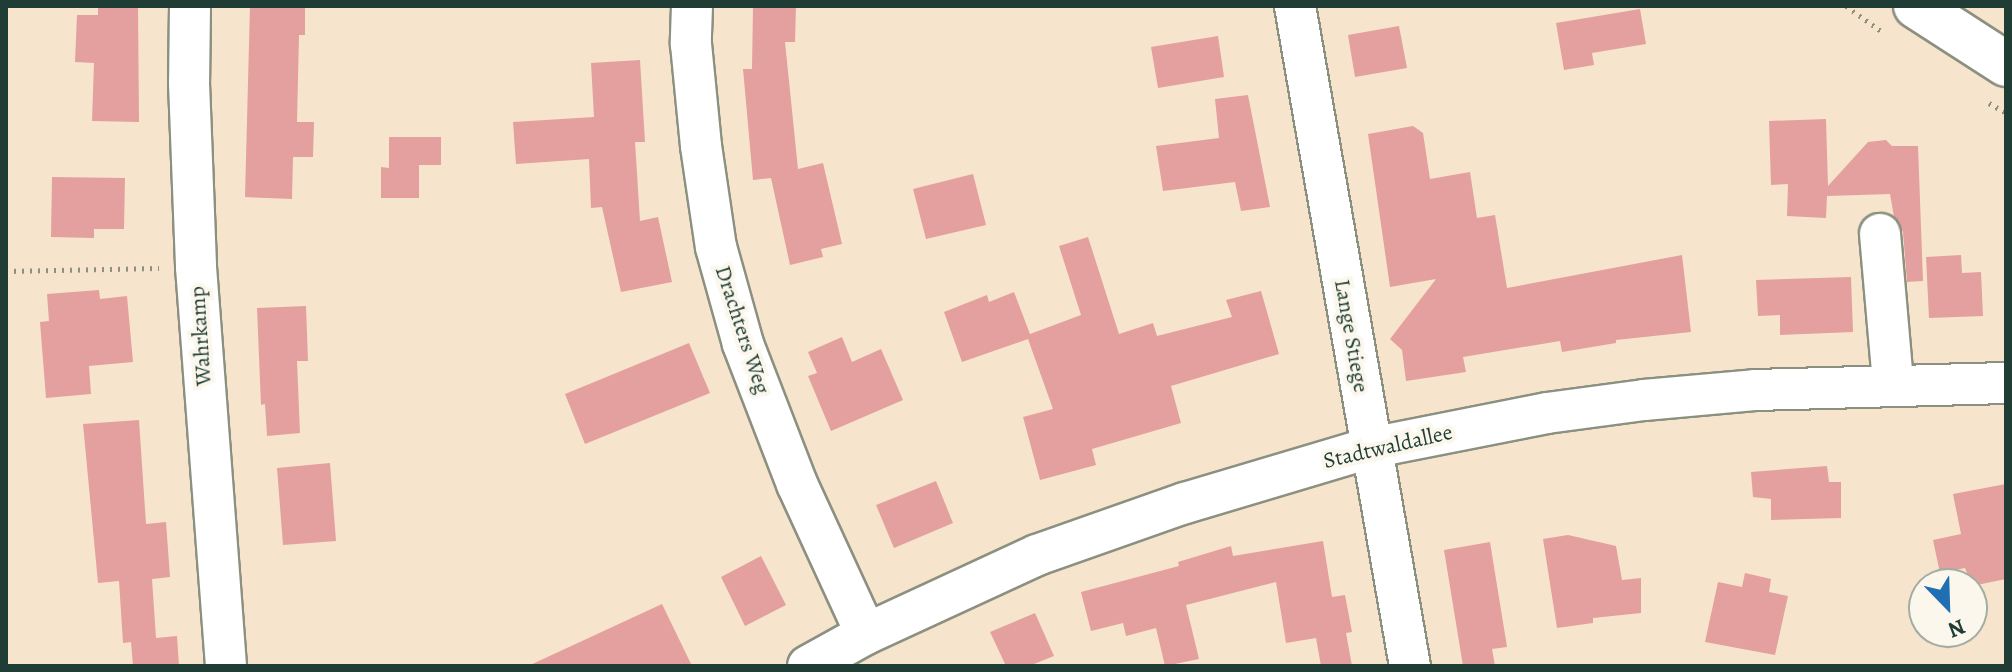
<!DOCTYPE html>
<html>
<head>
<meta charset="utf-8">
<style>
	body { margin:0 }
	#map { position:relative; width:2012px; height:672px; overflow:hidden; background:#f7e4cd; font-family:Alegreya,serif }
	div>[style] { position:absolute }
	.building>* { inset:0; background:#e3a09e }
	.path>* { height:5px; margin-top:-2.5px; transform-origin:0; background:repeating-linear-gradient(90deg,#8b9080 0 2px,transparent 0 8px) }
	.roads { filter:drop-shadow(2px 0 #8b9080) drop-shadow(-2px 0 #8b9080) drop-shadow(0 2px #8b9080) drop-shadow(0 -2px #8b9080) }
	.minor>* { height:40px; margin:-20px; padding:0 20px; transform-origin:20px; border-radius:20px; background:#fff }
	.tertiary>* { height:44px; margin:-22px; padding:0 22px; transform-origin:22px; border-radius:22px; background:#fff }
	span { translate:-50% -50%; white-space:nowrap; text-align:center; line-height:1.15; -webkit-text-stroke:8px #fbf7ec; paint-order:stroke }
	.street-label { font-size:22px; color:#1f3d34 }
	.frame { position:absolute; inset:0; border:8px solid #1f3d34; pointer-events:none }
	.north { position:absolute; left:1908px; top:568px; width:80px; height:80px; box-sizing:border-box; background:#fbf7ec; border:2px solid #a3ada2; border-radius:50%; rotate:157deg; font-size:22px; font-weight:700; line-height:32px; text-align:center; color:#1f3d34 }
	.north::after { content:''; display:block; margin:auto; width:28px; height:36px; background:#1f6fb2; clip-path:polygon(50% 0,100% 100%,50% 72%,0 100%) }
</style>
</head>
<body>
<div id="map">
	<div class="building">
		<div style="clip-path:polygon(98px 6px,138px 6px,139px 122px,92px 121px,94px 63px,75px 62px,77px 15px,98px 15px)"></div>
		<div style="clip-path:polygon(250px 6px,305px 6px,305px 35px,299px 35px,297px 122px,314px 122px,313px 157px,293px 157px,292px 199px,245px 197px)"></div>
		<div style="clip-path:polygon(753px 6px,796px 6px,795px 42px,785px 42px,798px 169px,823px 163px,842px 244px,821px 249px,823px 257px,790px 265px,771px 178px,753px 180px,743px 69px,752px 69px)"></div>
		<div style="clip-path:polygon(1640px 9px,1646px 44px,1592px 53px,1594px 65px,1564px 70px,1556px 23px)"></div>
		<div style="clip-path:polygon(1399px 26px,1407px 68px,1355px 77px,1348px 35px)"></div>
		<div style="clip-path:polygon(1218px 36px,1224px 77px,1158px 88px,1151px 47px)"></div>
		<div style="clip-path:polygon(640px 60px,645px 142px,635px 142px,640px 221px,658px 217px,672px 282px,621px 292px,602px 207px,591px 208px,589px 159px,516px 164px,513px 122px,594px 117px,591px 63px)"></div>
		<div style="clip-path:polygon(1248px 95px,1270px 207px,1241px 211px,1235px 182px,1163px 191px,1156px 146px,1219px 138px,1215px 99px)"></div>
		<div style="clip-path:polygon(1826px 119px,1828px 186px,1868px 142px,1886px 140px,1892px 146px,1918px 146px,1923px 281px,1907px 282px,1903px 232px,1894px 217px,1890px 194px,1827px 196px,1826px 218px,1787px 216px,1788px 184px,1771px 185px,1769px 121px)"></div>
		<div style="clip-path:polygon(1413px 126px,1423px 133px,1430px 179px,1470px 172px,1477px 218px,1495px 215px,1507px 288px,1682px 255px,1691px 332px,1616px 340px,1616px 343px,1562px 352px,1560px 341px,1463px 357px,1466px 372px,1406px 381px,1402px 350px,1390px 339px,1436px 279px,1390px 287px,1368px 134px)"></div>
		<div style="clip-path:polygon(389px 137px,441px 137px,441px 165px,419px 165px,419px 198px,381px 198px,381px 167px,389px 168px)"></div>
		<div style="clip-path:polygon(973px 174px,986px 225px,926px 239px,913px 189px)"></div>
		<div style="clip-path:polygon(52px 177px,125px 178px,124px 229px,94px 229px,94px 238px,51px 237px)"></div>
		<div style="clip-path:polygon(1088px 237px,1119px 334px,1153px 323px,1157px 336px,1232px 317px,1226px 300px,1261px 291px,1279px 354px,1171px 386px,1181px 423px,1092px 449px,1096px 465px,1040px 480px,1023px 417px,1053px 409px,1028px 339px,962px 362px,944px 312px,987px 295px,989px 302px,1014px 292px,1030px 334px,1081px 315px,1059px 246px)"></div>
		<div style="clip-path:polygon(1961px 255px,1962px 273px,1981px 272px,1983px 316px,1929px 318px,1926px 257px)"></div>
		<div style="clip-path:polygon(1851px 277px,1853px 332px,1780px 335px,1780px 315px,1758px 316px,1756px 280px)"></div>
		<div style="clip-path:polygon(99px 290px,100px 299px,127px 296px,133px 362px,89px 366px,91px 394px,46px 398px,40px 322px,49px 321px,47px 294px)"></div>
		<div style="clip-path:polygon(306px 306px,308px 361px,297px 361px,300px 433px,267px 436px,265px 404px,261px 405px,257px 308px)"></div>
		<div style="clip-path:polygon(842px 337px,852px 362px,881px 349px,903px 400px,831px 431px,808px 376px,817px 373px,808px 352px)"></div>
		<div style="clip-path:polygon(689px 343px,710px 393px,585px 444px,565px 394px)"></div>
		<div style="clip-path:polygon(139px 420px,146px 524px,166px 522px,170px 577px,152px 579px,156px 638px,177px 636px,179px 666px,133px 666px,131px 642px,123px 643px,119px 581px,98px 583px,83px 424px)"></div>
		<div style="clip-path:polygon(330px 463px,336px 541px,283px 545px,277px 468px)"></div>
		<div style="clip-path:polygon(1827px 466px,1829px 482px,1841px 482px,1841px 518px,1771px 520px,1771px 499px,1753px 497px,1751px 472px)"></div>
		<div style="clip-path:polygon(936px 481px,953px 523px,894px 548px,876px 505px)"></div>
		<div style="clip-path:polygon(2006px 484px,2006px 579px,1972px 586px,1965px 568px,1940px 573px,1933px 540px,1961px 534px,1953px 494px)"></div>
		<div style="clip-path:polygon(1568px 535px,1616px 546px,1622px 580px,1641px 578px,1641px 613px,1593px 618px,1593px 623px,1557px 628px,1543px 539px)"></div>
		<div style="clip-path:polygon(1323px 541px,1332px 597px,1345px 595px,1352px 632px,1346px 633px,1352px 666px,1321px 666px,1316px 638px,1286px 643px,1276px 582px,1186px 605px,1199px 659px,1165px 666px,1156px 628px,1126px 636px,1123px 623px,1091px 631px,1081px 592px,1179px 566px,1178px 562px,1231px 546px,1233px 556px)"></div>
		<div style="clip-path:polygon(1490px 542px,1507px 647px,1492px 649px,1495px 666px,1463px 666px,1444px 550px)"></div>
		<div style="clip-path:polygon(761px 556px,786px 605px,745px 626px,721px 577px)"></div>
		<div style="clip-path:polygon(1745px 573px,1771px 579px,1769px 592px,1788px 596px,1775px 655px,1705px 642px,1718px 582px,1742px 587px)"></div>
		<div style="clip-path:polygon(662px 604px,692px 666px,528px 666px)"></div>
		<div style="clip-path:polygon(1035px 613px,1054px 656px,1029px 666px,1006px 666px,990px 632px)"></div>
	</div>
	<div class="path">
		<div style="left:1846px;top:6px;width:47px;rotate:35.4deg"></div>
		<div style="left:1989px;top:103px;width:20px;rotate:30deg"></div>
		<div style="left:6px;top:271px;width:153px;rotate:-1.1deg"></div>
	</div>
	<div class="roads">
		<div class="minor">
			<div style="left:190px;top:6px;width:77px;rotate:90.7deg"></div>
			<div style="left:189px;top:83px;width:184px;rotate:87.8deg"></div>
			<div style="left:196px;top:267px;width:400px;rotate:85.7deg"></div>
			<div style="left:692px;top:6px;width:38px;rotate:92deg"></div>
			<div style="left:691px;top:44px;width:102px;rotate:84.4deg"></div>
			<div style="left:701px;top:146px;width:102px;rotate:81.6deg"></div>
			<div style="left:716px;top:247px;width:101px;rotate:74.4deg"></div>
			<div style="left:743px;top:344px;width:150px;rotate:68.9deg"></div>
			<div style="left:797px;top:484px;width:165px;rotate:65.3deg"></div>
			<div style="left:1295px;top:6px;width:670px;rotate:80.12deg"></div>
			<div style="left:1880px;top:234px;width:151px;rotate:85deg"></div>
			<div style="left:808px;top:666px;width:66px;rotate:-28.9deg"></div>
			<div style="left:866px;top:634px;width:188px;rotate:-24.8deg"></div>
			<div style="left:1037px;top:555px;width:157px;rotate:-19.4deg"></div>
			<div style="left:1185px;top:503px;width:193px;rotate:-16.6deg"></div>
			<div style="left:1370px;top:448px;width:180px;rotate:-11.2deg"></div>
			<div style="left:1547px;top:413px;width:98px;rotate:-7.6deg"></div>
			<div style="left:1644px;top:400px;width:111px;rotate:-5.1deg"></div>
			<div style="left:1755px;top:390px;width:251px;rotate:-1.6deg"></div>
		</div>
		<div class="tertiary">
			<div style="left:1916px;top:6px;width:107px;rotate:32.8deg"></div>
		</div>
	</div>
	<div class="street-label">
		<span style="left:742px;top:330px;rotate:72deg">Drachters Weg</span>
		<span style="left:201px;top:336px;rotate:-94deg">Wahrkamp</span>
		<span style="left:1351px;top:336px;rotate:80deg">Lange Stiege</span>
		<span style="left:1388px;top:447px;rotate:-13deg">Stadtwaldallee</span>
	</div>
	<div class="frame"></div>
	<div class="north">N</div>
</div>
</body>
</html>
